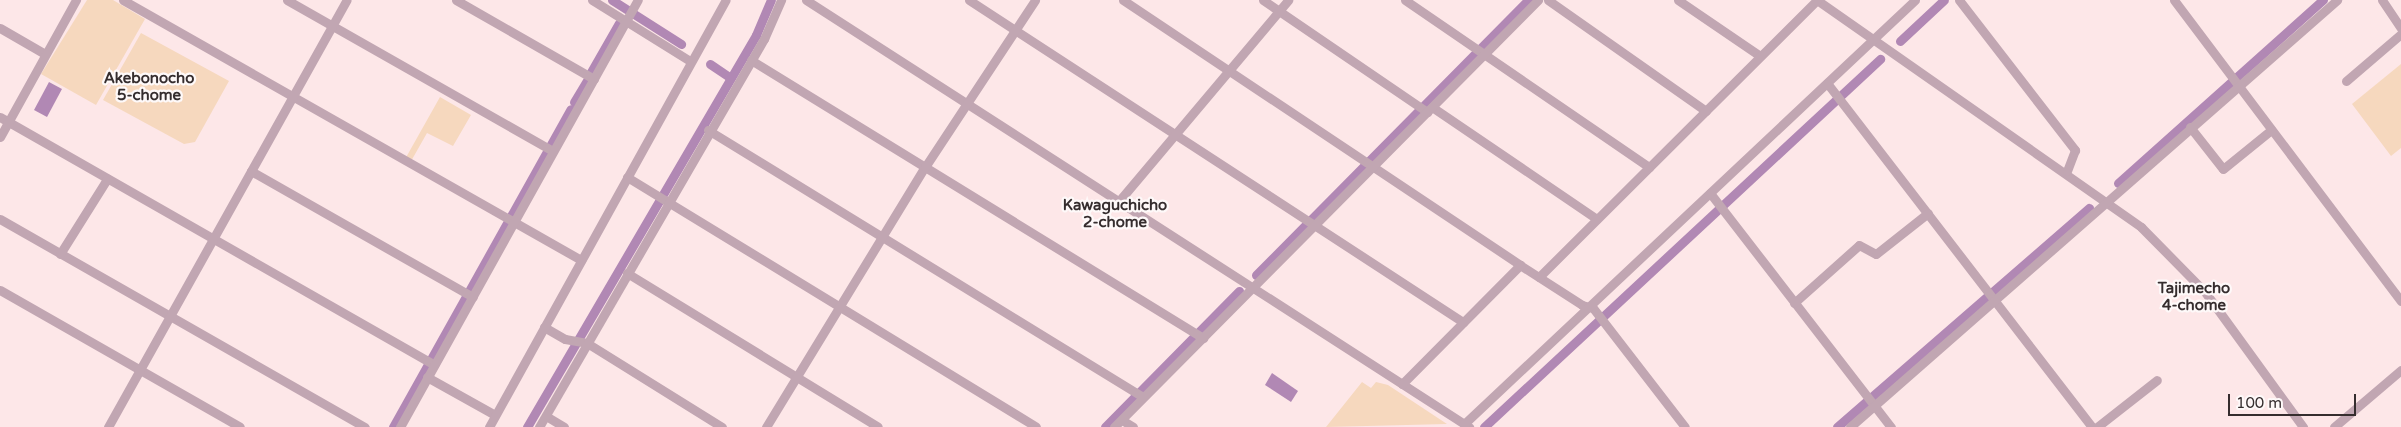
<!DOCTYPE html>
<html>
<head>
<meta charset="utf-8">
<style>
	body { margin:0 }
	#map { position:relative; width:2401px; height:427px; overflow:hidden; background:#fde7e8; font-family:"Varela Round",sans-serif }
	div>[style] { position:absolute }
	.green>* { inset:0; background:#f6d8be }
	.water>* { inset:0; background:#b188b4 }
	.canal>* { height:9px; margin:-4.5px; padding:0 4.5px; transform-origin:4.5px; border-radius:4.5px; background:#b188b4 }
	.minor>* { height:9px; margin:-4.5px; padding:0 4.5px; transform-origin:4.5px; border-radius:4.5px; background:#c1a6b2 }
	span { translate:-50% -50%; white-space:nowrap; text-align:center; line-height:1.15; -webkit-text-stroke:4.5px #fef9f9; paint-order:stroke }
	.neighbourhood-label { font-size:15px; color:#352d2e; font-weight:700 }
	.scale { position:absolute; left:2228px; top:394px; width:128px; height:22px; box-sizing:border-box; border:2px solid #352d2e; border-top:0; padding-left:6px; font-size:15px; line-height:18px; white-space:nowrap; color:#352d2e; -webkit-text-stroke:4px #fef9f9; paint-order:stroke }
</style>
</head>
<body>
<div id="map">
	<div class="green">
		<div style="clip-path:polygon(87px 0,113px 0,145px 19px,96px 105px,41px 74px)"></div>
		<div style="clip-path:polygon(141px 33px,229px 81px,195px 142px,184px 144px,103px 100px)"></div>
		<div style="clip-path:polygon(2401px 64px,2401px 148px,2391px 156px,2352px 104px)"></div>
		<div style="clip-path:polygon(440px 97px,471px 115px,453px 146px,427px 133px,410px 163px,404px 161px)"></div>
		<div style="clip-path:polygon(1362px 382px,1371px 388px,1376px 382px,1388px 385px,1447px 424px,1326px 427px)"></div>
	</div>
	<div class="water">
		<div style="clip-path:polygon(49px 82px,62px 89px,47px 117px,34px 110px)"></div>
		<div style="clip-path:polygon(1272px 373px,1298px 391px,1291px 402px,1265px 385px)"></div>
	</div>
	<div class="canal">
		<div style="left:612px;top:0;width:82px;rotate:32.5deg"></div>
		<div style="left:1900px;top:41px;width:60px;rotate:-43deg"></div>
		<div style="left:710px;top:64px;width:23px;rotate:34deg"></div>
		<div style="left:591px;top:72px;width:56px;rotate:-60.3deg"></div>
		<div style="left:574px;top:102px;width:26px;rotate:-59deg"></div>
		<div style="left:2118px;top:183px;width:275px;rotate:-41.8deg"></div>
		<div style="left:1256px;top:275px;width:387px;rotate:-45.3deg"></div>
		<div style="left:393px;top:427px;width:364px;rotate:-60.8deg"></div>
		<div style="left:527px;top:427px;width:454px;rotate:-59.7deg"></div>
		<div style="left:756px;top:35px;width:38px;rotate:-67deg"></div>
		<div style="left:1105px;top:427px;width:191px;rotate:-45.4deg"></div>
		<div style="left:1484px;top:427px;width:541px;rotate:-42.9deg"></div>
		<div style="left:1837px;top:427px;width:334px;rotate:-41deg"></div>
	</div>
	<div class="minor">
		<div style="left:123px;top:0;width:527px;rotate:29.58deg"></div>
		<div style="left:287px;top:0;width:306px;rotate:29.6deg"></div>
		<div style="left:456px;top:0;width:159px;rotate:29.8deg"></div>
		<div style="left:592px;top:0;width:115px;rotate:31.9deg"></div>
		<div style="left:806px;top:0;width:789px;rotate:32.78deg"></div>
		<div style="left:969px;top:0;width:590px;rotate:33.1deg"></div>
		<div style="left:1123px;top:0;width:477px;rotate:33.7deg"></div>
		<div style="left:1520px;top:265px;width:74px;rotate:32.8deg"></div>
		<div style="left:1582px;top:305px;width:11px;rotate:15deg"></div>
		<div style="left:1593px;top:308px;width:150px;rotate:52.3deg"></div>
		<div style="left:1263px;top:0;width:199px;rotate:34.3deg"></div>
		<div style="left:1405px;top:0;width:296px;rotate:34.4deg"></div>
		<div style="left:1548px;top:0;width:193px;rotate:35.1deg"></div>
		<div style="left:1678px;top:0;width:99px;rotate:34.3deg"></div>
		<div style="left:1817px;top:0;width:396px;rotate:35deg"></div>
		<div style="left:2141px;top:227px;width:91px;rotate:45.4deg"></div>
		<div style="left:2205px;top:292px;width:167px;rotate:54deg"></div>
		<div style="left:1959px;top:0;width:190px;rotate:52.3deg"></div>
		<div style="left:2075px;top:150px;width:22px;rotate:111deg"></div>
		<div style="left:2174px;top:0;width:377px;rotate:53deg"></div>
		<div style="left:2382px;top:0;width:34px;rotate:56deg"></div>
		<div style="left:0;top:28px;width:52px;rotate:30deg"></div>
		<div style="left:751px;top:60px;width:531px;rotate:31.59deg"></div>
		<div style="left:2346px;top:81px;width:72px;rotate:-40.5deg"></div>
		<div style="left:1827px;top:83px;width:434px;rotate:52.4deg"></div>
		<div style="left:1432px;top:107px;width:199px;rotate:34.2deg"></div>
		<div style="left:0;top:117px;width:500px;rotate:29.7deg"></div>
		<div style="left:2190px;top:127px;width:53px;rotate:51.8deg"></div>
		<div style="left:2223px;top:169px;width:62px;rotate:-39.1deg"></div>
		<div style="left:708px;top:130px;width:510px;rotate:31.54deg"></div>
		<div style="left:0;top:137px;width:157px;rotate:-61deg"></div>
		<div style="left:251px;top:171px;width:255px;rotate:29.6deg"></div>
		<div style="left:627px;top:177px;width:479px;rotate:31.4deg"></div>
		<div style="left:1710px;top:193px;width:296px;rotate:52.3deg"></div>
		<div style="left:1119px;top:201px;width:263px;rotate:-49.9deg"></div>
		<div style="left:0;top:219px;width:420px;rotate:29.7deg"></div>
		<div style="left:60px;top:254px;width:89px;rotate:-57.9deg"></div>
		<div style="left:627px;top:273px;width:294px;rotate:31.5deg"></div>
		<div style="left:1539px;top:277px;width:392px;rotate:-44.9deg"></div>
		<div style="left:0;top:290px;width:276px;rotate:29.7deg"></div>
		<div style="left:1794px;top:303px;width:87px;rotate:-41.7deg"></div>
		<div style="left:1859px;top:245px;width:19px;rotate:28deg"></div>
		<div style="left:1876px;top:254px;width:66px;rotate:-38.3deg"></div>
		<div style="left:544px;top:327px;width:24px;rotate:30deg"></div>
		<div style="left:565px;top:339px;width:22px;rotate:10deg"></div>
		<div style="left:587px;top:343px;width:159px;rotate:31.9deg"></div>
		<div style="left:427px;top:377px;width:78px;rotate:29.2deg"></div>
		<div style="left:1402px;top:384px;width:168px;rotate:-45.2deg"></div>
		<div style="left:546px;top:416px;width:21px;rotate:31deg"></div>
		<div style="left:1122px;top:420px;width:13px;rotate:32deg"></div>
		<div style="left:1464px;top:424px;width:619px;rotate:-43.23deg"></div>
		<div style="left:108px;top:427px;width:489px;rotate:-60.8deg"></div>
		<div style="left:400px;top:427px;width:489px;rotate:-60.9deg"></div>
		<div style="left:489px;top:427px;width:488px;rotate:-61deg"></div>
		<div style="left:539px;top:427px;width:449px;rotate:-59.9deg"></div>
		<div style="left:764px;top:39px;width:43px;rotate:-66.4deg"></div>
		<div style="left:766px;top:427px;width:305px;rotate:-58.6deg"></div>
		<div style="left:925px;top:167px;width:200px;rotate:-56.6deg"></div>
		<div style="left:1114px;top:427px;width:602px;rotate:-45.2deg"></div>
		<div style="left:1850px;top:427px;width:648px;rotate:-41.24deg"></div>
		<div style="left:2097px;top:427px;width:76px;rotate:-38.1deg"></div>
		<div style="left:2334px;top:427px;width:88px;rotate:-40.4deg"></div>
	</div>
	<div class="neighbourhood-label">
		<span style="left:149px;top:87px">Akebonocho<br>5-chome</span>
		<span style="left:1115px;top:214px">Kawaguchicho<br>2-chome</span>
		<span style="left:2194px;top:297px">Tajimecho<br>4-chome</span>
	</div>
	<div class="scale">100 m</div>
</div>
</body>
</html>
